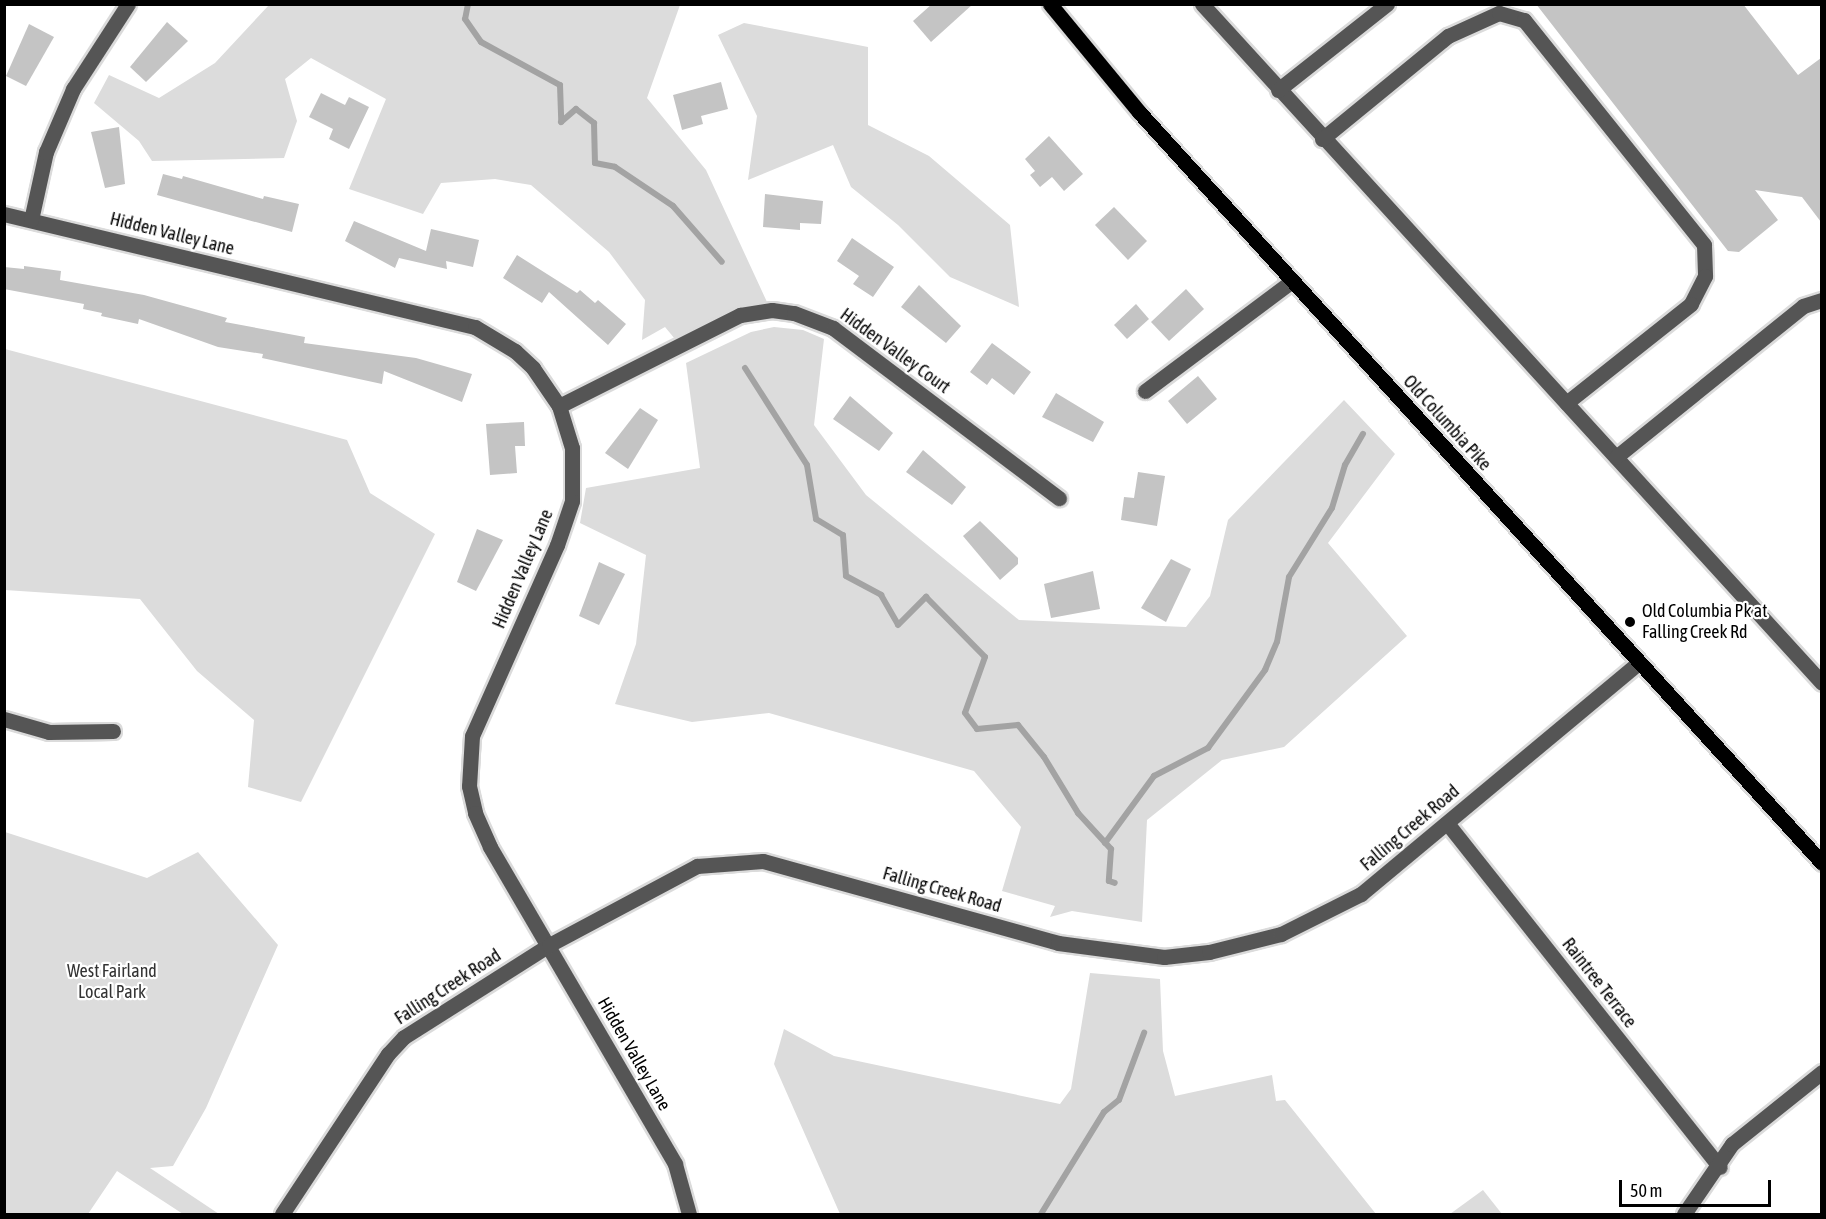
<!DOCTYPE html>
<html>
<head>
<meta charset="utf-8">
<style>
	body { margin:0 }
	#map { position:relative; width:1826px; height:1219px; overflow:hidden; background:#fff; font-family:"Asap Condensed",sans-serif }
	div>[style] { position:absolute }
	.green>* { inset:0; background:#dcdcdc }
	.stream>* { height:6px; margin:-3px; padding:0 3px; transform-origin:3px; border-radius:3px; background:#a3a3a3 }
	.building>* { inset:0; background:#c4c4c4 }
	.roads { filter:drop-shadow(2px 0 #dbdbdb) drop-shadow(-2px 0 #dbdbdb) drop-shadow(0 2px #dbdbdb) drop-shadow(0 -2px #dbdbdb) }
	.minor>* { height:15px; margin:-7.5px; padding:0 7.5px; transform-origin:7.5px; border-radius:7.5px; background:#555 }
	.major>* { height:15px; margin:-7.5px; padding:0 7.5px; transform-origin:7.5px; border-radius:7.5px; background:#000 }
	.dots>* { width:16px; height:16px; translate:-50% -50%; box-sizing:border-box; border:3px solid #fff; border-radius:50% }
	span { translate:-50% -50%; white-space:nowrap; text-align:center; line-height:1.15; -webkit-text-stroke:4.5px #fff; paint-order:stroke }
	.street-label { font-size:18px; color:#000 }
	.poi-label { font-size:18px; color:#000 }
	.left { translate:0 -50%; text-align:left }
	.park-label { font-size:18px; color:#333 }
	.frame { position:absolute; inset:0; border:6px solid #000; pointer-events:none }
	.scale { position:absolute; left:1619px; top:1180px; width:152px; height:27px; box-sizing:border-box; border:3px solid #000; border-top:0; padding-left:8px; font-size:18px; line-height:21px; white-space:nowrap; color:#000; -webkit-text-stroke:4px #fff; paint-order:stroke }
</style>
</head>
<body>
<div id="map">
	<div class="green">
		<div style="clip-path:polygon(269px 5px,680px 5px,647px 98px,706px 170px,767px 302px,741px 307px,675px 339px,665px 327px,642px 340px,645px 300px,609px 252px,531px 185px,495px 179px,441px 183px,423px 214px,349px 189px,386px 99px,311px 58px,285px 79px,297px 121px,284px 158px,152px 161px,139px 141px,94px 103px,109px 75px,159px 98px,215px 63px)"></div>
		<div style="clip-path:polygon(744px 23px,868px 47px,868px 125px,929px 156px,1010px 225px,1019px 307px,950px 277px,898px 225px,851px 187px,833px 145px,748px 180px,757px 116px,718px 35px)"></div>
		<div style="clip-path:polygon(774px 327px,803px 330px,824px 339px,814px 425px,866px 495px,1019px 620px,1186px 627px,1210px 596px,1228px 520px,1344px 400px,1395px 454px,1328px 543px,1407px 636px,1284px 747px,1222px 760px,1147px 820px,1142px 922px,1072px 911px,1050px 917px,1055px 906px,1002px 891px,1021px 827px,974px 771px,769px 713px,692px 722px,615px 704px,636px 644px,646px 555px,580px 523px,586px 488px,700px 468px,686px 363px,751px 332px)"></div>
		<div style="clip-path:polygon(5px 349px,347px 440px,370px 493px,435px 534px,301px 802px,248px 787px,254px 720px,197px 671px,140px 599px,5px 590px)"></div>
		<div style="clip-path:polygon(5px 832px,147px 878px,198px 852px,278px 945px,206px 1108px,173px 1166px,150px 1168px,219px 1214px,183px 1214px,117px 1171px,88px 1214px,5px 1214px)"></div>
		<div style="clip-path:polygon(1090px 973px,1160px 979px,1163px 1051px,1175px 1096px,1272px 1075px,1276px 1101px,1285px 1100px,1376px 1214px,840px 1214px,774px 1064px,784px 1029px,834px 1056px,1060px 1104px,1071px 1089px)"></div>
		<div style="clip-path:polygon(1483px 1190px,1502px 1214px,1450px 1214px)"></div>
	</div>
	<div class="stream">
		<div style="left:468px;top:4px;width:15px;rotate:101deg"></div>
		<div style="left:465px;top:19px;width:28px;rotate:55deg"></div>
		<div style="left:481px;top:42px;width:90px;rotate:28.6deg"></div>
		<div style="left:560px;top:85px;width:37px;rotate:88deg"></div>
		<div style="left:561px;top:122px;width:20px;rotate:-41deg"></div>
		<div style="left:576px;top:109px;width:23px;rotate:38deg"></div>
		<div style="left:594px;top:123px;width:40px;rotate:88.6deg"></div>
		<div style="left:595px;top:163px;width:20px;rotate:11deg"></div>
		<div style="left:615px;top:167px;width:70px;rotate:33.9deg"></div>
		<div style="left:673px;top:206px;width:74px;rotate:48.8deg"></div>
		<div style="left:745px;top:368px;width:115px;rotate:57.4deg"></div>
		<div style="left:807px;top:465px;width:55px;rotate:80.5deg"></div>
		<div style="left:816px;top:519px;width:31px;rotate:31deg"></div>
		<div style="left:843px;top:535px;width:41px;rotate:85.8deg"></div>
		<div style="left:846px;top:576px;width:40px;rotate:28deg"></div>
		<div style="left:881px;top:595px;width:34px;rotate:60deg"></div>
		<div style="left:898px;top:625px;width:40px;rotate:-45deg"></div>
		<div style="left:926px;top:597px;width:84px;rotate:45.5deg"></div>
		<div style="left:985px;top:657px;width:59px;rotate:109.7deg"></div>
		<div style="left:965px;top:713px;width:20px;rotate:53deg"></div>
		<div style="left:977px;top:729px;width:41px;rotate:-5.6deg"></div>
		<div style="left:1018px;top:725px;width:41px;rotate:50.9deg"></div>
		<div style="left:1044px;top:757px;width:66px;rotate:58.7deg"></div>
		<div style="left:1078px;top:813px;width:49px;rotate:47.5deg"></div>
		<div style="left:1111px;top:849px;width:32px;rotate:94deg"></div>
		<div style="left:1109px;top:881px;width:6px;rotate:18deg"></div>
		<div style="left:1105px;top:843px;width:83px;rotate:-53.8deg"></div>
		<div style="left:1154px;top:776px;width:61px;rotate:-27.4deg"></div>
		<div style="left:1208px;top:748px;width:97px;rotate:-53.8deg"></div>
		<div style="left:1265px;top:670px;width:30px;rotate:-67deg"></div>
		<div style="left:1277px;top:642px;width:66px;rotate:-79.5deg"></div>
		<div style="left:1289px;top:577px;width:81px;rotate:-58.1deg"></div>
		<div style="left:1332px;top:508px;width:45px;rotate:-73.2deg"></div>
		<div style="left:1345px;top:465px;width:36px;rotate:-60deg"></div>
		<div style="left:1041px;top:1214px;width:120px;rotate:-58.3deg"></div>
		<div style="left:1104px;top:1112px;width:19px;rotate:-39deg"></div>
		<div style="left:1119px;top:1100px;width:72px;rotate:-69.5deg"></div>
	</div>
	<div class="building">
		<div style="clip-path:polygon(932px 4px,973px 4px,931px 42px,913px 21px)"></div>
		<div style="clip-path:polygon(1536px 4px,1743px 4px,1798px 75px,1821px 58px,1821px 222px,1802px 197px,1755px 190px,1778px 220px,1739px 252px,1728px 251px)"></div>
		<div style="clip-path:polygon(167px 22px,188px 41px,146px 82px,130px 67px)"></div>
		<div style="clip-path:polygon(29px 24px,54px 37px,26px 86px,6px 76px)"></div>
		<div style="clip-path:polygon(721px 82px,728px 109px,701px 116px,703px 124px,682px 130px,673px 95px)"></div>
		<div style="clip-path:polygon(321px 93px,345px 105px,349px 97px,369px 107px,349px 149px,329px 139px,333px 129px,309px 117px)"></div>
		<div style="clip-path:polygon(119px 127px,125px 184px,105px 188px,91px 132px)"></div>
		<div style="clip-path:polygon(1049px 136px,1083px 174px,1064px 191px,1052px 177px,1040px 187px,1030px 175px,1035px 171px,1025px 159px)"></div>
		<div style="clip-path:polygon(163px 174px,182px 179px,183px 176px,263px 199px,264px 196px,299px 204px,292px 232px,157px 195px)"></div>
		<div style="clip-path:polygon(765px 194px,823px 201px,821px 224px,800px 223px,800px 230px,763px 227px)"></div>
		<div style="clip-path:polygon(1114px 207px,1147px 241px,1128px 260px,1095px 225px)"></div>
		<div style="clip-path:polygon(354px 221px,426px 251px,431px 229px,479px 240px,473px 267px,446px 261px,447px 269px,399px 258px,395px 268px,345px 241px)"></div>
		<div style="clip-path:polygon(852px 238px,894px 267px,873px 297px,853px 284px,859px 276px,837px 261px)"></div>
		<div style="clip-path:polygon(517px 255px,577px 293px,580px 290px,595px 303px,598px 300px,626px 324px,608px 345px,549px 292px,542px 303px,503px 278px)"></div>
		<div style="clip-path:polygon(24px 266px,61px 271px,60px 280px,144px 295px,227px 318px,225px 322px,305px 337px,304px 343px,416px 358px,472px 374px,462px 402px,384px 371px,382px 384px,262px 358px,263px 354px,218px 347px,139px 319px,138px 324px,101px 316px,102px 313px,83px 309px,84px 304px,4px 289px,4px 267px,24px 269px)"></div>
		<div style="clip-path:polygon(919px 285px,961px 326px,946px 343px,901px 307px)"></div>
		<div style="clip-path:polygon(1186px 289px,1204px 309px,1169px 341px,1151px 322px)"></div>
		<div style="clip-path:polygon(1136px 304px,1149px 319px,1127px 339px,1114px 325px)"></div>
		<div style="clip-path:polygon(992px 343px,1031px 372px,1014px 395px,992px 378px,987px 385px,970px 372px)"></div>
		<div style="clip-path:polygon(1198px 376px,1217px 399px,1187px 424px,1168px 401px)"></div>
		<div style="clip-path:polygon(1056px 393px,1104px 422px,1093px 442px,1042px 417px)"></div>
		<div style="clip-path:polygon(850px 396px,893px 433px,879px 451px,833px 419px)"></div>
		<div style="clip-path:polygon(640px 408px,658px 420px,628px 469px,605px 453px)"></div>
		<div style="clip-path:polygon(524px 422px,525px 446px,515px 446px,517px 473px,490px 475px,486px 424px)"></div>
		<div style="clip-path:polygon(923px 450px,966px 487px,952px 505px,906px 472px)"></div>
		<div style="clip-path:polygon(1138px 472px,1165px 476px,1157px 526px,1121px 520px,1124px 497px,1134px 498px)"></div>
		<div style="clip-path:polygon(980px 521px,1018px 558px,1018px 564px,1000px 580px,963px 536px)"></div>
		<div style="clip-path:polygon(477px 529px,503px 540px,476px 591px,457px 582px)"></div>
		<div style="clip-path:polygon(1171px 559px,1191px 569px,1166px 622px,1141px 608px)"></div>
		<div style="clip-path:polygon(599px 562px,625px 574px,599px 625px,579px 616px)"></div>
		<div style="clip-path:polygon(1093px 571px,1100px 609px,1051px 618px,1044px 584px)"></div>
	</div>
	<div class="roads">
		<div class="minor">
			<div style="left:1202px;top:4px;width:919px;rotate:47.6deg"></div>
			<div style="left:1278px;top:90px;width:139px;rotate:-38.3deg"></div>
			<div style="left:1322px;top:139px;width:163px;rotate:-39.3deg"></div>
			<div style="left:1448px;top:36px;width:56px;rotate:-24.3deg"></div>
			<div style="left:1499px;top:13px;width:26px;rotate:16deg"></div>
			<div style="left:1524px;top:20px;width:288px;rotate:51.3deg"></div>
			<div style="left:1704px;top:245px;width:31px;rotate:88deg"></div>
			<div style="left:1705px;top:276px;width:31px;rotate:117deg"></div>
			<div style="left:1691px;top:304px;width:159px;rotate:141.6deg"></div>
			<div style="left:4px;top:214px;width:484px;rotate:13.5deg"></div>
			<div style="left:475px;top:327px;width:47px;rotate:31deg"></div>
			<div style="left:515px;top:351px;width:25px;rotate:43deg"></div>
			<div style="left:533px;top:368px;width:46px;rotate:55.6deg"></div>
			<div style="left:559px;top:406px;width:44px;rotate:72.8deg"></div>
			<div style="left:572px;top:448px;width:53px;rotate:90deg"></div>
			<div style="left:572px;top:501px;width:46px;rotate:108.8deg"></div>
			<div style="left:557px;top:545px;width:209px;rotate:114deg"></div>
			<div style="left:472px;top:736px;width:50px;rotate:93.4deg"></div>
			<div style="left:469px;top:786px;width:28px;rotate:77deg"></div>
			<div style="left:475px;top:813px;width:37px;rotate:66deg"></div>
			<div style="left:490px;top:847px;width:367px;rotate:59.7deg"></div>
			<div style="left:675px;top:1164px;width:52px;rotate:74.4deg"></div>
			<div style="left:31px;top:220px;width:70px;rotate:-77.6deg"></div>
			<div style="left:46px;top:152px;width:69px;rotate:-66.8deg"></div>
			<div style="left:73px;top:89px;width:101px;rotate:-57.1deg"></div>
			<div style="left:1145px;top:391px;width:184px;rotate:-36.8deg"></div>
			<div style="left:559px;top:406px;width:203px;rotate:-26.7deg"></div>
			<div style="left:740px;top:315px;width:32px;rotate:-9deg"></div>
			<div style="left:772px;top:310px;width:22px;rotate:8deg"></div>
			<div style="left:794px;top:313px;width:42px;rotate:21deg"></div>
			<div style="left:833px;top:328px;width:283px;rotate:37deg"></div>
			<div style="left:1616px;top:457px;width:240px;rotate:-38.9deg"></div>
			<div style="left:1803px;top:306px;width:20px;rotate:-18deg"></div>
			<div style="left:4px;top:719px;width:47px;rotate:16.1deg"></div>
			<div style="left:49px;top:732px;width:64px;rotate:-0.9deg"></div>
			<div style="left:1447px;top:823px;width:439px;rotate:51.6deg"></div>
			<div style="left:282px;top:1214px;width:192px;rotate:-56.5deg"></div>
			<div style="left:388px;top:1054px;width:23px;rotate:-47deg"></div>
			<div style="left:404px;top:1037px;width:172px;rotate:-32.4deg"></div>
			<div style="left:549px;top:945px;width:168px;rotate:-28.1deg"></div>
			<div style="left:697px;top:866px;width:66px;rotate:-4.3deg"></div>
			<div style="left:763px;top:861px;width:306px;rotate:15.5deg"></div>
			<div style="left:1058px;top:943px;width:107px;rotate:7.5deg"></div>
			<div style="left:1164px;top:957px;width:45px;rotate:-6.3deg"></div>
			<div style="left:1209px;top:952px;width:74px;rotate:-14deg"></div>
			<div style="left:1281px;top:934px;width:89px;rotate:-26.6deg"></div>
			<div style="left:1361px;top:894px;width:361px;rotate:-39.8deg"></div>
			<div style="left:1684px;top:1214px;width:85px;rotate:-55.6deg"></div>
			<div style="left:1732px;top:1144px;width:115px;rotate:-38.7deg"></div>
		</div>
		<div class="major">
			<div style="left:1050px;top:4px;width:140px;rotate:50.5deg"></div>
			<div style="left:1139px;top:112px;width:1015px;rotate:47.71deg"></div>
		</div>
	</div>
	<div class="dots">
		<div style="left:1630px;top:622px;background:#000"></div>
	</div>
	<div class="street-label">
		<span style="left:172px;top:234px;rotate:14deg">Hidden Valley Lane</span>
		<span style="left:895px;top:351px;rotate:36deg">Hidden Valley Court</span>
		<span style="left:1447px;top:423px;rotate:48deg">Old Columbia Pike</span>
		<span style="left:523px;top:569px;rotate:-67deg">Hidden Valley Lane</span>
		<span style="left:1410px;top:828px;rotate:-40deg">Falling Creek Road</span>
		<span style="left:942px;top:890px;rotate:16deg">Falling Creek Road</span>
		<span style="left:1599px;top:983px;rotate:52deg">Raintree Terrace</span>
		<span style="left:448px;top:987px;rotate:-33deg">Falling Creek Road</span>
		<span style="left:634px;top:1054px;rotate:60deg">Hidden Valley Lane</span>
	</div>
	<div class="poi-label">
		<span class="left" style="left:1642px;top:622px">Old Columbia Pk at<br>Falling Creek Rd</span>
	</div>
	<div class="park-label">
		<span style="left:112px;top:982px">West Fairland<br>Local Park</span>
	</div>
	<div class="frame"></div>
	<div class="scale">50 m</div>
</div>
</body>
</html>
